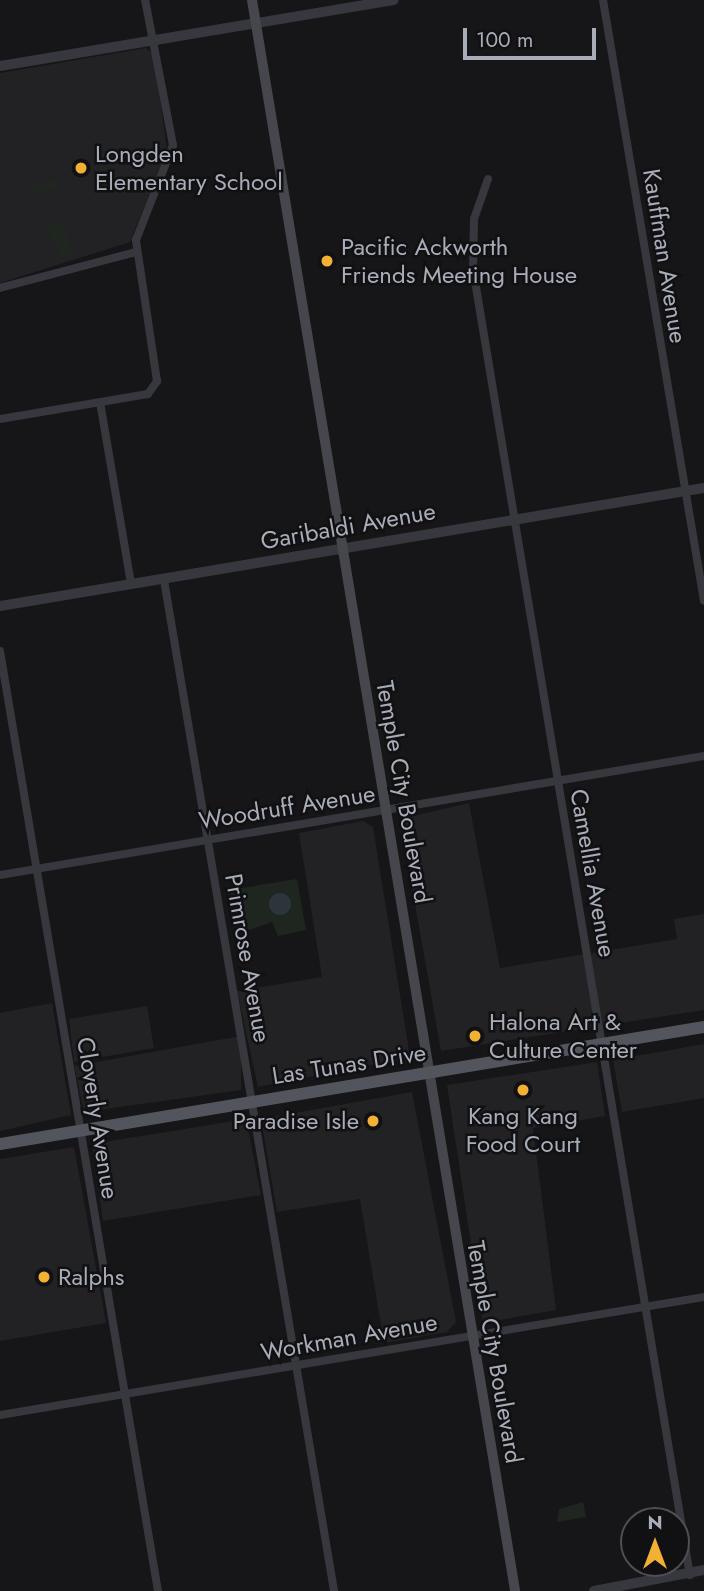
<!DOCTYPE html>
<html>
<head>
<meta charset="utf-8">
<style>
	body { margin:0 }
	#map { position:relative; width:704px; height:1591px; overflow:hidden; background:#161618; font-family:Jost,sans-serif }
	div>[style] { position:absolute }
	.built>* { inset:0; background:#222225 }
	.green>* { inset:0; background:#1e261f }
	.water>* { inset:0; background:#2c353c }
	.round { border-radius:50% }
	.minor>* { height:8px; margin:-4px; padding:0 4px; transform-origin:4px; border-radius:4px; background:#37383d }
	.tertiary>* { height:10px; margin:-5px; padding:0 5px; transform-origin:5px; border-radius:5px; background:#37383d }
	.secondary>* { height:10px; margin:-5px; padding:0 5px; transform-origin:5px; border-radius:5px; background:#45474d }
	.primary>* { height:12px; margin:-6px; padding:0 6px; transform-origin:6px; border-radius:6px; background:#53555c }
	.dots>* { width:19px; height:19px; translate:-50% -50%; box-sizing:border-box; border:4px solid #111113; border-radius:50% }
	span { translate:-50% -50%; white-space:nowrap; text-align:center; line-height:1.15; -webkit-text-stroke:5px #111113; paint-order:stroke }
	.poi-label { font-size:24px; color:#a8adb8 }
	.left { translate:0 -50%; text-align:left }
	.right { translate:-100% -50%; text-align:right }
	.street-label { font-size:24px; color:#a8adb8 }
	.north { position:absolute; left:620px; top:1507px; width:70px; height:70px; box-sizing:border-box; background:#111113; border:2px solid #4d4f55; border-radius:50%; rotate:0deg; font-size:19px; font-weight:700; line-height:28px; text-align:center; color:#a8adb8 }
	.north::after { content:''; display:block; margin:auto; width:24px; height:32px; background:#f2b134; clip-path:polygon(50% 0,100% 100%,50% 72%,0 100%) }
	.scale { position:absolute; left:463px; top:28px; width:133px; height:32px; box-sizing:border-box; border:4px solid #a8adb8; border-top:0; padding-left:9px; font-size:21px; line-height:24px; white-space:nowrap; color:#a8adb8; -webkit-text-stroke:5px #111113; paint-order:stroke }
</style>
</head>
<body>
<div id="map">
	<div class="built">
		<div style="clip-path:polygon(146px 48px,154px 55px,167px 150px,130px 242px,0 283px,0 73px)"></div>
		<div style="clip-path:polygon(469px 803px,500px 968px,677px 939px,674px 919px,704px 914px,704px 1010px,441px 1051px,400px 819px)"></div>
		<div style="clip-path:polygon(363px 821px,373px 827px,410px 1057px,258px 1087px,237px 991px,322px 977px,299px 833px)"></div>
		<div style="clip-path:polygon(52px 1003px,71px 1115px,0 1131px,0 1013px)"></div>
		<div style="clip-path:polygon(147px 1006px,154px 1048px,74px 1062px,69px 1019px)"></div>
		<div style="clip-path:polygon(241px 1036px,241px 1090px,84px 1112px,74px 1066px)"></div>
		<div style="clip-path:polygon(704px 1044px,704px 1098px,622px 1112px,613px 1060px)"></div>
		<div style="clip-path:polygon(597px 1062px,605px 1116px,533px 1128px,556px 1310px,483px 1323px,447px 1085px)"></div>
		<div style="clip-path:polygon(412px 1092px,456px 1322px,447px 1332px,384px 1343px,360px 1199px,277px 1212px,261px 1119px)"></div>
		<div style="clip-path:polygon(246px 1119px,261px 1195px,103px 1221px,92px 1144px)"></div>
		<div style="clip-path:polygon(74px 1147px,106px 1323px,0 1341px,0 1159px)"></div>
	</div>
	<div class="green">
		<div style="clip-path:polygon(59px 179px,58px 189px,30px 193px,29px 184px)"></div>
		<div style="clip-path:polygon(63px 220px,72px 253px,62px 258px,45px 226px)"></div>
		<div style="clip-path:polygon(297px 879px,306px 930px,278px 936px,272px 922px,237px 934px,230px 890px)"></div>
		<div style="clip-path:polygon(583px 1502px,586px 1517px,557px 1522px,559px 1509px)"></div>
	</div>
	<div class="water">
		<div class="round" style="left:269px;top:893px;width:22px;height:22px"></div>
	</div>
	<div class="minor">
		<div style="left:603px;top:0;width:609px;rotate:80.46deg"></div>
		<div style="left:488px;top:179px;width:42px;rotate:109.3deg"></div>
		<div style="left:474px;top:219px;width:50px;rotate:91.1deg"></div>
		<div style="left:473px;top:269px;width:1324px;rotate:80.57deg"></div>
		<div style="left:0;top:288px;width:141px;rotate:-14.8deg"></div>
		<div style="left:100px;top:402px;width:185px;rotate:80.3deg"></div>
		<div style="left:0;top:419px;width:150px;rotate:-9.6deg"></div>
		<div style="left:148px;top:394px;width:16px;rotate:-55deg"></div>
		<div style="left:157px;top:381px;width:143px;rotate:-98.5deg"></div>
		<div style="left:136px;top:240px;width:102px;rotate:-68.7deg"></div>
		<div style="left:173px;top:145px;width:148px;rotate:-100.9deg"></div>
		<div style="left:164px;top:580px;width:1025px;rotate:80.45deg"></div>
		<div style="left:0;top:651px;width:953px;rotate:80.46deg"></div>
		<div style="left:0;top:875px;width:714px;rotate:-9.59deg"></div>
		<div style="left:0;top:1415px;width:714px;rotate:-9.52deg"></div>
	</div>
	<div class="tertiary">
		<div style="left:0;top:66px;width:399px;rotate:-9.5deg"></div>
		<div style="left:0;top:606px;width:714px;rotate:-9.52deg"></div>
		<div style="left:594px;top:1591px;width:112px;rotate:-10.8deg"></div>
	</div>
	<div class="secondary">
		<div style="left:252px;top:0;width:1613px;rotate:80.61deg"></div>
	</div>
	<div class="primary">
		<div style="left:0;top:1144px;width:714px;rotate:-9.44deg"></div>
	</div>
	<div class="dots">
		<div style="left:81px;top:168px;background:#f2b134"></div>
		<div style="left:327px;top:261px;background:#f2b134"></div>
		<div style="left:475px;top:1036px;background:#f2b134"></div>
		<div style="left:523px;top:1090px;background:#f2b134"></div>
		<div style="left:373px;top:1121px;background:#f2b134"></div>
		<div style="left:44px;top:1277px;background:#f2b134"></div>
	</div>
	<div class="poi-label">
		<span class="left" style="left:95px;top:168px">Longden<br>Elementary School</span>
		<span class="left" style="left:341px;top:261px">Pacific Ackworth<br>Friends Meeting House</span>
		<span class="left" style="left:489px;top:1036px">Halona Art &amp;<br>Culture Center</span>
		<span style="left:523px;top:1130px">Kang Kang<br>Food Court</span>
		<span class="right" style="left:359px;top:1121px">Paradise Isle</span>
		<span class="left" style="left:58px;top:1277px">Ralphs</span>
	</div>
	<div class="street-label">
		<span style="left:665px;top:256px;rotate:81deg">Kauffman Avenue</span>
		<span style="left:348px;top:526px;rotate:-10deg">Garibaldi Avenue</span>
		<span style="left:404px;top:792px;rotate:80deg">Temple City Boulevard</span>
		<span style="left:287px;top:807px;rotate:-9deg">Woodruff Avenue</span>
		<span style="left:593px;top:873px;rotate:80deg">Camellia Avenue</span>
		<span style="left:248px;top:958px;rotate:80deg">Primrose Avenue</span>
		<span style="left:349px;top:1064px;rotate:-9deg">Las Tunas Drive</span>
		<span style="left:98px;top:1118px;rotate:81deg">Cloverly Avenue</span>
		<span style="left:349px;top:1337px;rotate:-10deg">Workman Avenue</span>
		<span style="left:495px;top:1352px;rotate:80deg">Temple City Boulevard</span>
	</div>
	<div class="north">N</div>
	<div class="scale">100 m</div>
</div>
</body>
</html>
